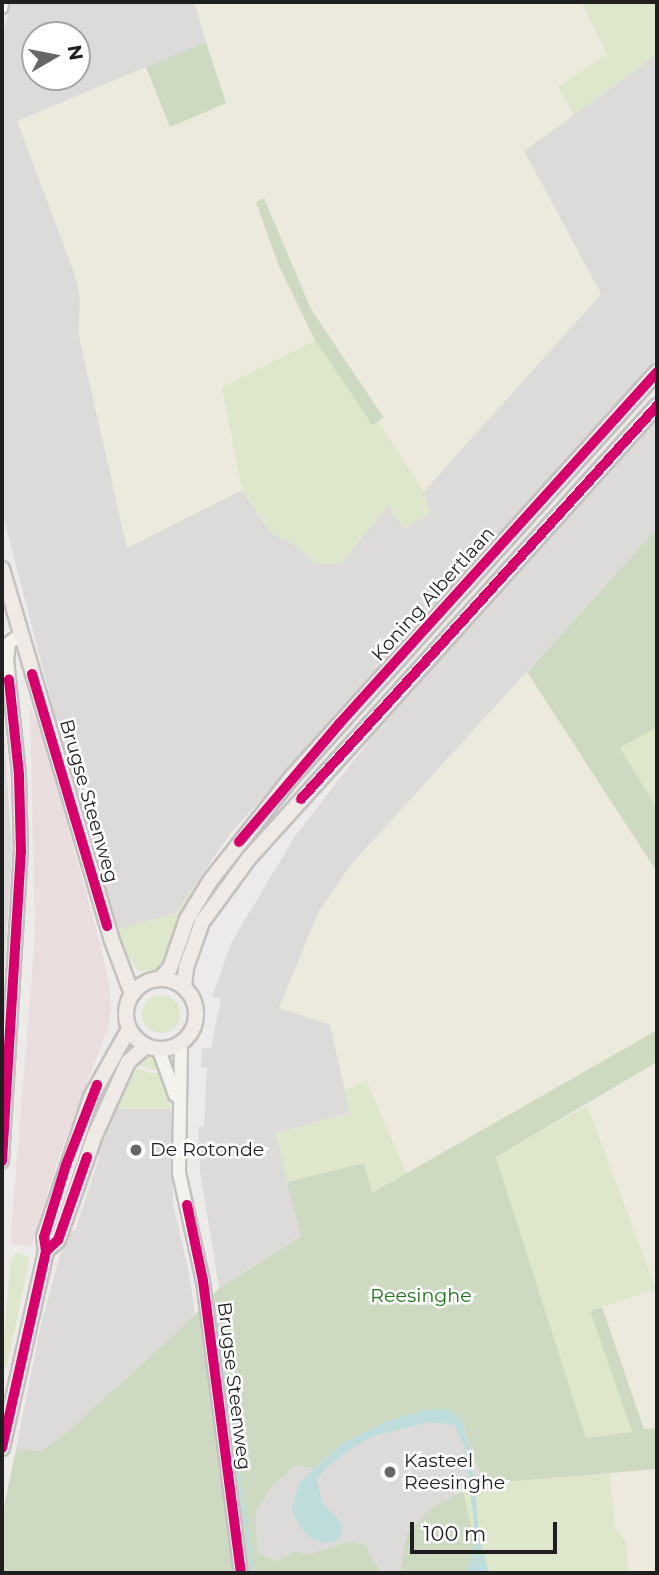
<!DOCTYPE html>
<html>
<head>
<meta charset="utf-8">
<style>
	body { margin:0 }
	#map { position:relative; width:659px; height:1575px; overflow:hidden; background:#edebe9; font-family:Montserrat,sans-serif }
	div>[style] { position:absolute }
	.residential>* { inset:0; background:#dcdbda }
	.commercial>* { inset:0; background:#eadddd }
	.farmland>* { inset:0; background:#eceadd }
	.grass>* { inset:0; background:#dee7cb }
	.round { border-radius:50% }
	.forest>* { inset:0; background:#cdd9c0 }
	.water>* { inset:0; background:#bfdcdd }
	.stream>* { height:2.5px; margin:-1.25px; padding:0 1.25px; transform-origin:1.25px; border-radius:1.25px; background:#bfdcdd }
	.roads { filter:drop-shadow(2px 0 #c3c2c1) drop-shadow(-2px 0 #c3c2c1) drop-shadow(0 2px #c3c2c1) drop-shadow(0 -2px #c3c2c1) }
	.street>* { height:9px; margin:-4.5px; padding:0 4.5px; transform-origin:4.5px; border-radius:4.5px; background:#fcfcfc }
	.secondary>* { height:12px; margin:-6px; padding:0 6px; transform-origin:6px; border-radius:6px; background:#f3f2ec }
	.primary>* { height:14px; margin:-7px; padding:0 7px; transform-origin:7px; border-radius:7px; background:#f0eae6 }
	.primary>.ring { margin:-7px; padding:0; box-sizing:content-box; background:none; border:14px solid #f0eae6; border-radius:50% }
	.cycleway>* { height:10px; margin:-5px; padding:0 5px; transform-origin:5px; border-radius:5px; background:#d6006c }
	.dots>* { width:19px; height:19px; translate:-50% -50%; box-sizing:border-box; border:4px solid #fff; border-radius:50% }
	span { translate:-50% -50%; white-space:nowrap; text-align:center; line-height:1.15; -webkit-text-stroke:5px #fff; paint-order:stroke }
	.street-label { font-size:19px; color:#1f1f1f }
	.poi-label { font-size:19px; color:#1f1f1f }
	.left { translate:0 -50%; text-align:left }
	.park-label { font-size:19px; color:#1c7416 }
	.frame { position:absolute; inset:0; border:4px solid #1f1f1f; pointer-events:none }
	.north { position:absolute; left:21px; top:21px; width:70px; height:70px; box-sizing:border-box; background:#fff; border:2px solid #a5a5a5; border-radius:50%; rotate:80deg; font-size:19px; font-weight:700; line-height:28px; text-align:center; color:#1f1f1f }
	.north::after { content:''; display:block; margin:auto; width:24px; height:32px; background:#676666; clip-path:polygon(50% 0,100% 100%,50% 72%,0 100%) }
	.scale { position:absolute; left:410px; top:1522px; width:147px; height:32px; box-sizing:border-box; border:4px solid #1f1f1f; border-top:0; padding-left:9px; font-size:21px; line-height:24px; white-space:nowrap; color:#1f1f1f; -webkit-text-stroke:5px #fff; paint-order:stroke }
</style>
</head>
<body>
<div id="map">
	<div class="residential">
		<div style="clip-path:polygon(evenodd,11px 2px,194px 2px,206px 42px,18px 121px,74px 272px,80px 296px,79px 336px,127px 547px,242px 490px,271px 533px,298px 546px,315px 564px,341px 564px,388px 505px,430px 514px,424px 491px,601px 294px,524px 151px,657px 54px,657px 358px,230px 834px,176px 913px,115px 930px,71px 776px,2px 512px,2px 38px,11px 2px,35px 35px,77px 35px,77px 77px,35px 77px,35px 35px)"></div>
		<div style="clip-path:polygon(657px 421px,657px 528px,351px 865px,318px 913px,331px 1025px,350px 1113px,276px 1133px,301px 1235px,219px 1288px,200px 1171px,198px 1127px,204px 1126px,207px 1068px,201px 1067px,202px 1048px,211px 1048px,221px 999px,212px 997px,232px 941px,296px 835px,378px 729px)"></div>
		<div style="clip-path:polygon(2px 700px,12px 854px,2px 1002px)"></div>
		<div style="clip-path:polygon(114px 1109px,171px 1109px,173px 1203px,189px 1273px,195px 1315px,75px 1425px,42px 1451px,16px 1449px,41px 1324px,67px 1230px,75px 1231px,99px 1157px,98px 1149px)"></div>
		<div style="clip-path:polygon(462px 1420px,483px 1484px,463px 1491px,431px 1508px,400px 1573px,381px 1573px,366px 1546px,352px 1541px,308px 1554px,295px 1551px,277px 1561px,257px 1553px,256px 1512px,271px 1488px,296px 1465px,388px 1421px)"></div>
	</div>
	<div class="commercial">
		<div style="clip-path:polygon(30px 707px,41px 731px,100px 943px,109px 984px,111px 1011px,108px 1027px,58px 1160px,31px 1247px,10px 1243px,35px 937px)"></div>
	</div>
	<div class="farmland">
		<div style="clip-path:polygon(194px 2px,581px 2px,608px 55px,558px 86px,574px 115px,524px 151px,601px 294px,424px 491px,378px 421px,384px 417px,311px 309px,264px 198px,256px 202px,278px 264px,315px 340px,223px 387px,242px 490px,127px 548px,79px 336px,80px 296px,74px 272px,17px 121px,146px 67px,170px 126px,226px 102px)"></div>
		<div style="clip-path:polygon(527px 672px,657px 872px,657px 1030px,407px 1174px,366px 1080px,345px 1091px,330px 1025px,279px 1008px,318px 913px,351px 865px)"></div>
		<div style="clip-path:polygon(657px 1062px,657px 1428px,644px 1429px,602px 1307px,656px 1289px,587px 1105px)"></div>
		<div style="clip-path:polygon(657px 1469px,657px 1573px,629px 1573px,626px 1541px,615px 1528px,610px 1473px)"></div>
	</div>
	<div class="grass">
		<div style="clip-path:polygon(581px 2px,657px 2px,657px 54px,574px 115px,558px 87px,607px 54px)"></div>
		<div style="clip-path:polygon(315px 340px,372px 425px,378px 421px,424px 491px,430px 513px,404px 529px,388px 505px,341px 564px,315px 564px,298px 546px,271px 533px,242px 490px,222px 387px)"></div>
		<div style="clip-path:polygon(657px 727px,657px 808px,620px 748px)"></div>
		<div style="clip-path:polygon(198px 880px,203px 884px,170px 960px,155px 974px,138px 970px,123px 950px,115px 930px,176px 913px)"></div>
		<div class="round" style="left:142px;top:995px;width:38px;height:38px"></div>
		<div style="clip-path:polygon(147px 1053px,156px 1055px,162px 1069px,151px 1070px,131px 1062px)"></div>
		<div style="clip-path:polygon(133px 1067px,151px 1073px,161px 1073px,171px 1109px,114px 1109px)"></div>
		<div style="clip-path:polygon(366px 1080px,407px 1174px,372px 1194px,364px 1163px,287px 1182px,276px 1133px,350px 1113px,345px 1091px)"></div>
		<div style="clip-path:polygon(587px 1105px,656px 1289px,590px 1311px,632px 1432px,586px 1438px,496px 1157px)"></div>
		<div style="clip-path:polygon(18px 1252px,30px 1257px,7px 1367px,2px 1367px,2px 1357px,11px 1259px)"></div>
		<div style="clip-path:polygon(610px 1473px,615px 1528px,626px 1541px,629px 1573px,482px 1573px,463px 1491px,483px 1484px)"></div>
	</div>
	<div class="forest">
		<div style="clip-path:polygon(206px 42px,226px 103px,170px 127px,146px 67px)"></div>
		<div style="clip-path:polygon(264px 198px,311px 309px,384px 418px,372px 425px,315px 340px,278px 264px,256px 202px)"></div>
		<div style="clip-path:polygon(657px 528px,657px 727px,620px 748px,657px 808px,657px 872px,527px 672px)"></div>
		<div style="clip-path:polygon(657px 1030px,657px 1062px,496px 1157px,586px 1438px,632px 1432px,590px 1311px,602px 1307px,644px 1429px,657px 1428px,657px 1469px,483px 1484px,462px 1420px,388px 1421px,343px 1443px,314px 1468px,296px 1465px,271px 1488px,256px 1512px,257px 1553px,277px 1561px,295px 1551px,308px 1554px,352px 1541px,366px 1546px,381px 1573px,2px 1573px,2px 1516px,16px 1449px,42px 1451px,75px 1425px,195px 1315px,219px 1288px,301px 1236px,287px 1182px,364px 1163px,372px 1193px)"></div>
		<div style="clip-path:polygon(463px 1491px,482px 1573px,400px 1573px,407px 1534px,431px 1508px)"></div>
	</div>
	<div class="water">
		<div style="clip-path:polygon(428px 1409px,450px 1410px,462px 1420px,470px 1447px,480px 1540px,489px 1573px,466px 1573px,476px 1542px,465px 1448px,454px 1425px,429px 1422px,374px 1436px,350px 1449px,322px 1472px,317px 1480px,322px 1502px,342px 1524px,341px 1534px,335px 1541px,323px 1543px,310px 1538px,300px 1527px,292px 1510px,299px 1483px,343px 1443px,388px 1421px)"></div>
	</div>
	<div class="stream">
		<div style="left:217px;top:1322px;width:254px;rotate:81.8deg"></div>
	</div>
	<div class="roads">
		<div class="street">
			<div style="left:2px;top:8px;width:6px;rotate:-81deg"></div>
		</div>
		<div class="secondary">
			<div style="left:181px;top:1043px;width:130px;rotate:90.9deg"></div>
			<div style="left:179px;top:1173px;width:111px;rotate:77.5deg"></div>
			<div style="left:203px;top:1281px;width:294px;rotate:82.6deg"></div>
			<div style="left:159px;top:1050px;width:48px;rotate:70.4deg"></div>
			<div style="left:2px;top:1161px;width:310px;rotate:-86.5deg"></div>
			<div style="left:21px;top:852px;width:78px;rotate:-91.5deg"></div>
			<div style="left:19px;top:774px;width:115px;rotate:-96deg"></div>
			<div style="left:7px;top:660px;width:17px;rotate:-83deg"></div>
			<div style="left:9px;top:643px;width:15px;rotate:-37deg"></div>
		</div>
		<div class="primary">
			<div style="left:2px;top:569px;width:385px;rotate:73.5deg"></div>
			<div style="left:111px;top:938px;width:60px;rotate:69.4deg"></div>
			<div class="ring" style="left:126px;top:979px;width:56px;height:56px"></div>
			<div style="left:160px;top:979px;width:15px;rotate:-48deg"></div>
			<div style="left:170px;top:968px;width:52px;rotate:-70.9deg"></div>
			<div style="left:187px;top:919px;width:44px;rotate:-58.8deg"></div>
			<div style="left:210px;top:881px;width:131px;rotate:-51.8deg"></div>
			<div style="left:291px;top:778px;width:547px;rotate:-47.97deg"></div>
			<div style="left:184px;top:987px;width:19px;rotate:-84deg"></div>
			<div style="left:186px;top:968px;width:49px;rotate:-70.8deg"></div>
			<div style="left:202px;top:922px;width:79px;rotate:-53.7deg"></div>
			<div style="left:249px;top:858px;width:609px;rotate:-47.93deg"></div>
			<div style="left:46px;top:1251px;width:16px;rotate:-43deg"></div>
			<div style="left:58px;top:1240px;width:111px;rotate:-70.6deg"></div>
			<div style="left:95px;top:1135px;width:80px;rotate:-65.7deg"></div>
			<div style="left:128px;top:1062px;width:24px;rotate:-42deg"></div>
			<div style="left:2px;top:1448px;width:202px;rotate:-77.4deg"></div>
			<div style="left:46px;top:1251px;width:14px;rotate:-98deg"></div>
			<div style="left:44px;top:1237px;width:148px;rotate:-71.4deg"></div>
			<div style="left:91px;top:1097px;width:78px;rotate:-60.8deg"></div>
		</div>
	</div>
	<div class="cycleway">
		<div style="left:32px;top:674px;width:263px;rotate:73.4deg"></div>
		<div style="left:301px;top:799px;width:530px;rotate:-47.83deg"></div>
		<div style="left:239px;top:842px;width:155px;rotate:-49.7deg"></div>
		<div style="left:339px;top:724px;width:474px;rotate:-47.9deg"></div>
		<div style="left:2px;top:1161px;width:310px;rotate:-86.5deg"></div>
		<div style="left:21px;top:852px;width:78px;rotate:-91.5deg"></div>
		<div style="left:19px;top:774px;width:95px;rotate:-96.1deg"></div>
		<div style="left:187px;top:1205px;width:78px;rotate:78.1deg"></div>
		<div style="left:203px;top:1281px;width:294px;rotate:82.6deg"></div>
		<div style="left:46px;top:1251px;width:16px;rotate:-43deg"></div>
		<div style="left:58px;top:1240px;width:88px;rotate:-70.7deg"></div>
		<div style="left:2px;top:1448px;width:202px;rotate:-77.4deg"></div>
		<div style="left:46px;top:1251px;width:14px;rotate:-98deg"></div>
		<div style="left:44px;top:1237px;width:75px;rotate:-73deg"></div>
		<div style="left:66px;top:1165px;width:86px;rotate:-68.8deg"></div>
	</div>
	<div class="dots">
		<div style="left:136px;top:1150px;background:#676666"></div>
		<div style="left:390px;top:1472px;background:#676666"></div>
	</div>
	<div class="street-label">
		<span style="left:433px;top:594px;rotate:-48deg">Koning Albertlaan</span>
		<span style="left:89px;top:801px;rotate:74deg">Brugse Steenweg</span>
		<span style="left:234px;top:1386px;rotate:83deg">Brugse Steenweg</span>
	</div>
	<div class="poi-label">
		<span class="left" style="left:150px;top:1150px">De Rotonde</span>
		<span class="left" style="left:404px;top:1472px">Kasteel<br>Reesinghe</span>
	</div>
	<div class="park-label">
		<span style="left:421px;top:1296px">Reesinghe</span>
	</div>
	<div class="frame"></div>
	<div class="north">N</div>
	<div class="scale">100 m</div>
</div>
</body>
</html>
